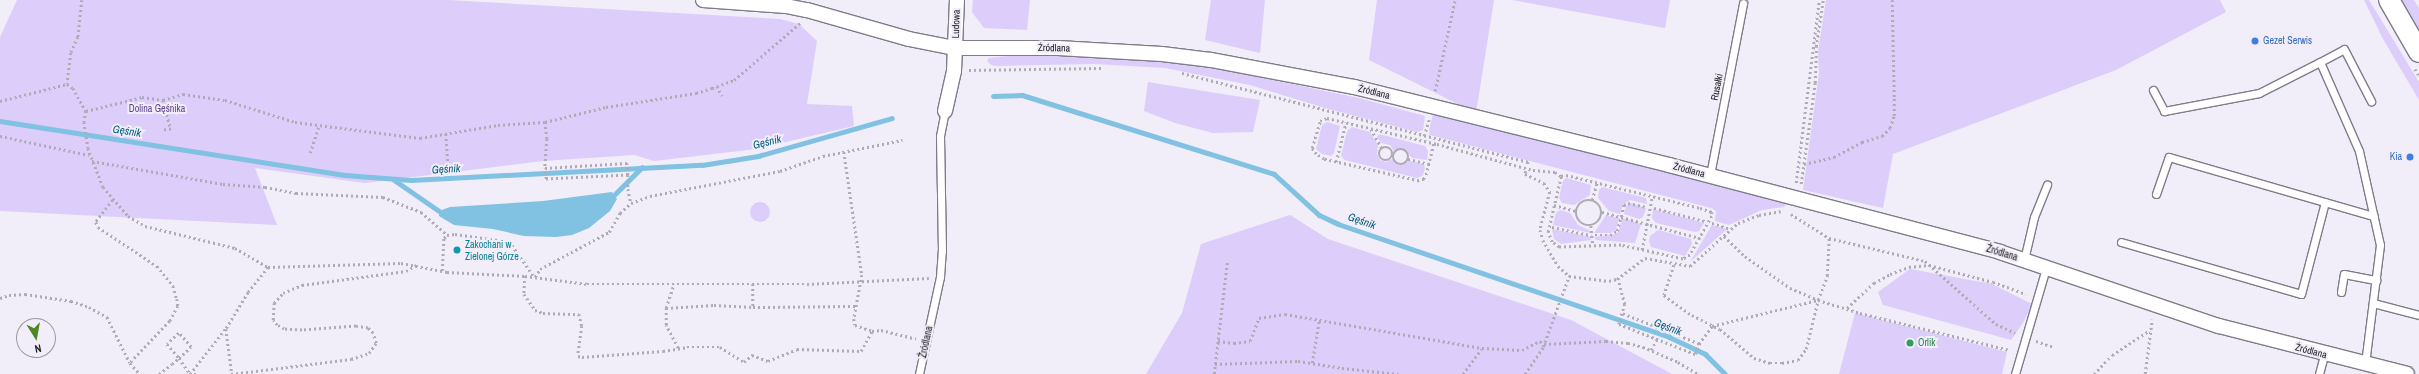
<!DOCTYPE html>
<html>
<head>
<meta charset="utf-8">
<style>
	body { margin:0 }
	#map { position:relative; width:2419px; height:374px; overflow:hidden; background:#f1edf9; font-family:"Archivo Narrow",sans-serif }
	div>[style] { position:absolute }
	.green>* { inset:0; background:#ddcdfa }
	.round { border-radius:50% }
	.water>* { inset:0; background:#81c1e2 }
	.stream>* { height:5px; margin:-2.5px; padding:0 2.5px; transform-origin:2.5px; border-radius:2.5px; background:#81c1e2 }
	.path>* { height:2.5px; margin-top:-1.25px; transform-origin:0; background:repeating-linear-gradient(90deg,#aeabb4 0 2px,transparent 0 5px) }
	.path>.ring { margin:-1.25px; padding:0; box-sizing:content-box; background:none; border:2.5px solid #aeabb4; border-radius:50% }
	.roads { filter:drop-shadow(1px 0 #7f7c87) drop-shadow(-1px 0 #7f7c87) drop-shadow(0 1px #7f7c87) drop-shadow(0 -1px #7f7c87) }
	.lane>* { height:7px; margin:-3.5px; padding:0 3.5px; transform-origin:3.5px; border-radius:3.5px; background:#fff }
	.street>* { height:14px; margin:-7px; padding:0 7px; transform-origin:7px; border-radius:7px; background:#fff }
	.secondary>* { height:20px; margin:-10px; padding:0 10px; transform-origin:10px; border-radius:10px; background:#fff }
	.dots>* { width:11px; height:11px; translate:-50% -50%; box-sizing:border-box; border:2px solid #f1edf9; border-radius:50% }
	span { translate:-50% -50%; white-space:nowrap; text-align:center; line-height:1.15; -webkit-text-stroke:4px #f1edf9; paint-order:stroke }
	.street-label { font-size:10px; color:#1c1a1e }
	.shop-label { font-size:10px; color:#366cbe }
	.left { translate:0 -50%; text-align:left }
	.right { translate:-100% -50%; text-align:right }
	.park-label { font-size:10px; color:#5f4487 }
	.culture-label { font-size:10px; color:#0d838f }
	.leisure-label { font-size:10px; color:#27864d }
	.water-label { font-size:11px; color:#005878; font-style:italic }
	.north { position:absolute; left:16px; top:318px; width:40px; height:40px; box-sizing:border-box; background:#f1edf9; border:1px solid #9c99a1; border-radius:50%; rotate:169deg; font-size:11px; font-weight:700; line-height:16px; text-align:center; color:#1c1a1e }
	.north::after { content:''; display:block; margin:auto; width:14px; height:18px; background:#4d8825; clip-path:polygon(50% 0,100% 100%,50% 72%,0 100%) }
</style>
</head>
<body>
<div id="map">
	<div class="green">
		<div style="clip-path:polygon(17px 0,448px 0,780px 19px,799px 24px,817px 41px,807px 104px,852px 106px,854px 126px,756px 149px,654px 161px,634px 155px,543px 161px,365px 183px,255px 168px,277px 225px,0 211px,0 37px)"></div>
		<div style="clip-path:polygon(973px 0,1030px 0,1027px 30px,984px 28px,972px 12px)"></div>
		<div style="clip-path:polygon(1211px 0,1265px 0,1260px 53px,1205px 40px)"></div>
		<div style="clip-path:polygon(1377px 0,1494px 0,1476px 113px,1369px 60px)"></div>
		<div style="clip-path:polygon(1512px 0,1670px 0,1665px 28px)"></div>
		<div style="clip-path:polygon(1826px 0,2220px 0,2226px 12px,2116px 70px,1893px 154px,1883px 208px,1803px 190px,1819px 73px,1818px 52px)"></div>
		<div style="clip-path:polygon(2364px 0,2369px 0,2419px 82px,2419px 100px,2383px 39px)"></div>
		<div style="clip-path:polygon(2400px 0,2414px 0,2419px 8px,2419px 31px)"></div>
		<div style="clip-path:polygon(1016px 55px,1130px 58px,1209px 67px,1359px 98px,1425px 116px,1423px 130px,1417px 132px,1325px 108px,1250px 85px,1165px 68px,1094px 64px,996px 66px,991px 65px,987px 61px,989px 58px)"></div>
		<div style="clip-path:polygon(1148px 82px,1260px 100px,1253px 132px,1213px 133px,1175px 123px,1144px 111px)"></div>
		<div style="clip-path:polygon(1433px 114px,1531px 136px,1788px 202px,1784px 207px,1762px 210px,1729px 225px,1715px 221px,1716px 211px,1711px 208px,1430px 135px,1429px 131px)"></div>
		<div style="clip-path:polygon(1327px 122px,1340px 126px,1334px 153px,1331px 156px,1322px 154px,1316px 149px,1322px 125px)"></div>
		<div style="clip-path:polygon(1352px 127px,1370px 132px,1378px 145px,1377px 154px,1380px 160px,1386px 162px,1392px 159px,1399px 165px,1411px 161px,1423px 164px,1425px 168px,1423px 175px,1418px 178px,1413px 177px,1345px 160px,1341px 156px,1347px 131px)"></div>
		<div style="clip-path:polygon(1379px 134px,1425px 146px,1428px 151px,1427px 160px,1412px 158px,1404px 149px,1394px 151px,1390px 145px,1381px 143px,1377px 137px)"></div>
		<div style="clip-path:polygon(1566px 178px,1591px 185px,1590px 195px,1574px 205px,1562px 203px,1559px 198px,1563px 181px)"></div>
		<div style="clip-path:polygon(1602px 187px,1646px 198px,1647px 204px,1630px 200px,1623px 205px,1620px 214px,1609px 211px,1598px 198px,1599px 190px)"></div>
		<div class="round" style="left:750px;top:202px;width:20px;height:20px"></div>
		<div style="clip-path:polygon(1631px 203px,1646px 208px,1643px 217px,1639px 219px,1624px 214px,1626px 206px)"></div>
		<div style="clip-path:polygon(1653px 209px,1704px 223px,1699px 231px,1695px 232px,1656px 223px,1652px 218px)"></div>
		<div style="clip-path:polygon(1560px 210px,1570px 213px,1578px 225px,1589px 230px,1591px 233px,1553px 225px,1556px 213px)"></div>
		<div style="clip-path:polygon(1290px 215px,1328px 239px,1571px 320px,1672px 374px,1146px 374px,1182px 313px,1201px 244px)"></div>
		<div style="clip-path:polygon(1606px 215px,1619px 218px,1616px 230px,1611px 233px,1594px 233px)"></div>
		<div style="clip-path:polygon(1623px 218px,1641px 224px,1635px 243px,1596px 240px,1594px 237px,1617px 234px)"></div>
		<div style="clip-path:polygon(1712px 225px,1727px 229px,1690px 262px)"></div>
		<div style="clip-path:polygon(1552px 229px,1591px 237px,1591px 240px,1561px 244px,1554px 239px)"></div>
		<div style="clip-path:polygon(1658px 230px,1691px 239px,1692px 244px,1685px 256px,1651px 247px,1649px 241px,1650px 236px)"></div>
		<div style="clip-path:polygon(1910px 269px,1992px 284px,2032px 304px,2023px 323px,2011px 340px,1883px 305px,1878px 292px)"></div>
		<div style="clip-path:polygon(1855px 313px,2007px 352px,2002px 374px,1839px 374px)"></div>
	</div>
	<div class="water">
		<div style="clip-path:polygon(612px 192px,617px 199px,610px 211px,589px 228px,572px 235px,556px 237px,524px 236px,493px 229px,454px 225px,439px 216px,439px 211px,450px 207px,543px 201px)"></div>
	</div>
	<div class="stream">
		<div style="left:993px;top:96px;width:29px;rotate:-2deg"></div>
		<div style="left:1022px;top:95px;width:264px;rotate:17.4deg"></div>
		<div style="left:1274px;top:174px;width:61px;rotate:42.3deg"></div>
		<div style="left:1319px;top:215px;width:21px;rotate:25deg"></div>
		<div style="left:1338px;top:224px;width:350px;rotate:18.8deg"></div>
		<div style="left:1669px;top:337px;width:40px;rotate:25deg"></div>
		<div style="left:1705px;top:354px;width:28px;rotate:45deg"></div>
		<div style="left:0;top:121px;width:349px;rotate:8.9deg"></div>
		<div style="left:345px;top:175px;width:66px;rotate:4.3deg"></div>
		<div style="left:411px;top:180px;width:291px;rotate:-3deg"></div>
		<div style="left:702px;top:165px;width:57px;rotate:-9.1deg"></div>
		<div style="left:758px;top:156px;width:139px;rotate:-15.8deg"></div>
		<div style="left:394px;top:180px;width:55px;rotate:34.6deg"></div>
		<div style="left:615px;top:194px;width:38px;rotate:-45deg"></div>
	</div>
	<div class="path">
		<div style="left:82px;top:0;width:37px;rotate:96deg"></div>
		<div style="left:78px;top:37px;width:17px;rotate:114deg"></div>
		<div style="left:71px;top:53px;width:31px;rotate:97deg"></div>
		<div style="left:67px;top:84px;width:7px;rotate:34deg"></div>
		<div style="left:73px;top:88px;width:26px;rotate:61deg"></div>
		<div style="left:86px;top:111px;width:11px;rotate:100deg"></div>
		<div style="left:84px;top:122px;width:26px;rotate:81deg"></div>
		<div style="left:88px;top:148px;width:42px;rotate:69deg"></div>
		<div style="left:103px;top:187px;width:38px;rotate:49deg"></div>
		<div style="left:128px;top:216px;width:20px;rotate:30deg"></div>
		<div style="left:145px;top:226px;width:93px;rotate:13.7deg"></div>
		<div style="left:235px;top:248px;width:38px;rotate:30deg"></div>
		<div style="left:268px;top:267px;width:133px;rotate:-1.7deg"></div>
		<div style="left:401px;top:263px;width:47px;rotate:11.1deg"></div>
		<div style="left:447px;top:272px;width:78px;rotate:2.9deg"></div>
		<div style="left:525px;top:276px;width:63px;rotate:7.4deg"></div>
		<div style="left:587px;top:284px;width:220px"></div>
		<div style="left:807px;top:284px;width:122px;rotate:-2.8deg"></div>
		<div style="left:2415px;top:69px;width:7px;rotate:56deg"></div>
		<div style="left:969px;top:70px;width:135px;rotate:-0.8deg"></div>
		<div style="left:1182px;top:73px;width:357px;rotate:14.4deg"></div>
		<div style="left:1528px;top:162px;width:2px;rotate:90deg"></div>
		<div style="left:717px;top:86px;width:11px;rotate:63deg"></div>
		<div style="left:1435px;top:91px;width:93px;rotate:-77.6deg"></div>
		<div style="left:163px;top:100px;width:30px;rotate:75deg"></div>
		<div style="left:171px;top:129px;width:7px;rotate:172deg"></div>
		<div style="left:0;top:101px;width:69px;rotate:-14.2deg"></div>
		<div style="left:86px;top:111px;width:58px;rotate:-14deg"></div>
		<div style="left:142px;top:97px;width:21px;rotate:8deg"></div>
		<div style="left:163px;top:100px;width:21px;rotate:-17deg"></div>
		<div style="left:183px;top:94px;width:42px;rotate:8.1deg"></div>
		<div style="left:225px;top:100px;width:73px;rotate:17.4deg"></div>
		<div style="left:295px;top:122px;width:126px;rotate:7.3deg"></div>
		<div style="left:420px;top:138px;width:79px;rotate:-9.5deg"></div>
		<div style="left:498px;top:125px;width:47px;rotate:-3.7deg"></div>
		<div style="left:545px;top:122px;width:63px;rotate:-13.8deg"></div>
		<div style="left:606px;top:107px;width:91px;rotate:-8.8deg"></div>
		<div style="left:696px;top:93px;width:17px;rotate:-17deg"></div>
		<div style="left:712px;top:88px;width:23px;rotate:-20deg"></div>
		<div style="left:734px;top:80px;width:87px;rotate:-40.8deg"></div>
		<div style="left:545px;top:122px;width:17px;rotate:83deg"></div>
		<div style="left:547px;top:139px;width:29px;rotate:94deg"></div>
		<div style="left:1371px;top:129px;width:22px;rotate:60deg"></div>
		<div style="left:446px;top:134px;width:31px;rotate:86deg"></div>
		<div style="left:0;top:136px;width:91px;rotate:12.1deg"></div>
		<div style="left:1424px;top:136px;width:17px;rotate:-73deg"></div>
		<div style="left:1434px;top:144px;width:30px;rotate:104deg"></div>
		<div style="left:1427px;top:173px;width:7px;rotate:117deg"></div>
		<div style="left:1424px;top:179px;width:5px;rotate:158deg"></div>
		<div style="left:1419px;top:181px;width:98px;rotate:-167deg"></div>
		<div style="left:1324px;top:159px;width:9px;rotate:-148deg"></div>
		<div style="left:1316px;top:154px;width:7px;rotate:-124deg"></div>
		<div style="left:1312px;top:148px;width:28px;rotate:-73deg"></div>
		<div style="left:1320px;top:121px;width:8px;rotate:-23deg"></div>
		<div style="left:1327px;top:118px;width:113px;rotate:13.3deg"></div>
		<div style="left:1437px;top:144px;width:99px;rotate:15.2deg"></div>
		<div style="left:1533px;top:170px;width:22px;rotate:5deg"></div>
		<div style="left:1555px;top:172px;width:7px;rotate:34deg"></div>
		<div class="ring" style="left:1379px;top:147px;width:11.5px;height:11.5px"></div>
		<div class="ring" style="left:1393px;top:149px;width:13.5px;height:13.5px"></div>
		<div style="left:844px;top:152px;width:124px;rotate:81.7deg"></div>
		<div style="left:862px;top:275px;width:45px;rotate:100.3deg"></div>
		<div style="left:854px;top:319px;width:6px;rotate:81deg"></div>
		<div style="left:855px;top:325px;width:18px;rotate:19deg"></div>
		<div style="left:310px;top:153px;width:28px;rotate:-72deg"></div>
		<div style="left:1408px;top:159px;width:23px;rotate:13deg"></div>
		<div style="left:92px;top:161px;width:133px;rotate:10deg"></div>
		<div style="left:223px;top:184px;width:42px;rotate:4.1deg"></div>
		<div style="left:265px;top:187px;width:32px;rotate:11deg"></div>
		<div style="left:296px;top:193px;width:87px;rotate:2.6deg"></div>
		<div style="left:383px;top:197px;width:41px;rotate:21.5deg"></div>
		<div style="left:421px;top:212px;width:35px;rotate:41deg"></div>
		<div style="left:1336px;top:162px;width:41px;rotate:-76deg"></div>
		<div style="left:1804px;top:164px;width:31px;rotate:-13deg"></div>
		<div style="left:1834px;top:157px;width:32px;rotate:-28deg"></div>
		<div style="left:1862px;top:142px;width:21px;rotate:-17deg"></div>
		<div style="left:1882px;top:136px;width:11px;rotate:-45deg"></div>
		<div style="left:1890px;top:128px;width:13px;rotate:-72deg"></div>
		<div style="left:1894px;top:116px;width:19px;rotate:-90deg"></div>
		<div style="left:1894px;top:97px;width:97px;rotate:-91.2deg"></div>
		<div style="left:443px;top:166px;width:8px;rotate:-7deg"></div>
		<div style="left:1526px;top:171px;width:3px;rotate:108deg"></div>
		<div style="left:1525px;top:174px;width:21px;rotate:25deg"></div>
		<div style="left:1544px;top:183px;width:11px;rotate:56deg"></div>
		<div style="left:1550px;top:192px;width:39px;rotate:105deg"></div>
		<div style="left:1540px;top:230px;width:10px;rotate:73deg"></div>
		<div style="left:1543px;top:240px;width:30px;rotate:60deg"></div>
		<div style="left:1558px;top:266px;width:15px;rotate:42deg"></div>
		<div style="left:1569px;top:276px;width:40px;rotate:7.1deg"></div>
		<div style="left:1609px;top:281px;width:8px;rotate:-14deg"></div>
		<div style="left:1617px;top:279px;width:35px;rotate:-37deg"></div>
		<div style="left:1645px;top:258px;width:46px;rotate:10.1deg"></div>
		<div style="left:1690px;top:266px;width:64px;rotate:-41.9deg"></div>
		<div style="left:1738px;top:223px;width:22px;rotate:-21deg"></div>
		<div style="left:1759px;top:215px;width:22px;rotate:-10deg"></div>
		<div style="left:628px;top:175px;width:82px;rotate:177.2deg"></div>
		<div style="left:546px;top:179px;width:11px;rotate:-95deg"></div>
		<div style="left:545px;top:168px;width:82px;rotate:-3.5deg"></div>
		<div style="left:627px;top:163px;width:12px;rotate:85deg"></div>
		<div style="left:628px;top:175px;width:14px;rotate:90deg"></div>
		<div style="left:628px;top:189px;width:14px;rotate:78deg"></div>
		<div style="left:1566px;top:175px;width:138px;rotate:13.8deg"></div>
		<div style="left:1700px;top:208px;width:13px;rotate:18deg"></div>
		<div style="left:1712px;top:212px;width:4px;rotate:90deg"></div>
		<div style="left:1712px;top:216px;width:45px;rotate:119.4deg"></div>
		<div style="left:1690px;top:255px;width:8px;rotate:150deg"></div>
		<div style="left:1683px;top:259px;width:64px;rotate:-167.3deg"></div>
		<div style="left:1621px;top:245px;width:62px;rotate:178.2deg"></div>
		<div style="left:1559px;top:247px;width:9px;rotate:-144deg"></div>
		<div style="left:1552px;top:242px;width:11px;rotate:-112deg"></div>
		<div style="left:1548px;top:232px;width:57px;rotate:-76.9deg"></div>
		<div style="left:1561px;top:176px;width:5px;rotate:-11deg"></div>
		<div style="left:1796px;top:183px;width:184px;rotate:-82.8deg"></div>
		<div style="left:1801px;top:184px;width:102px;rotate:-82.1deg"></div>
		<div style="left:1815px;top:83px;width:36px;rotate:-88deg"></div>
		<div style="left:1816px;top:47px;width:48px;rotate:-81.5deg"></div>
		<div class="ring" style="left:1576px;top:200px;width:23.5px;height:23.5px"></div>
		<div style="left:113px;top:200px;width:28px;rotate:128deg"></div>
		<div style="left:96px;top:222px;width:5px;rotate:68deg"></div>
		<div style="left:98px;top:227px;width:71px;rotate:33.5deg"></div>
		<div style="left:157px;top:266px;width:26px;rotate:51deg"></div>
		<div style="left:173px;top:286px;width:14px;rotate:73deg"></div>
		<div style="left:177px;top:299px;width:7px;rotate:82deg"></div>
		<div style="left:178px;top:306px;width:17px;rotate:118deg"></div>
		<div style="left:170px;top:321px;width:58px;rotate:133.6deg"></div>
		<div style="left:1592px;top:200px;width:18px;rotate:-74deg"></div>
		<div style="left:1554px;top:205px;width:23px;rotate:15deg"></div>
		<div style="left:1654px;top:208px;width:53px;rotate:14.3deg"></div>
		<div style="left:1602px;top:212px;width:101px;rotate:14.9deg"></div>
		<div style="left:1791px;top:214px;width:45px;rotate:32.3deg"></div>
		<div style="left:1829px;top:238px;width:99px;rotate:13.5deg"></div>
		<div style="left:1925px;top:261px;width:95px;rotate:41.6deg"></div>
		<div style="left:1996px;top:324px;width:21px;rotate:25deg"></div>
		<div style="left:1712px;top:223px;width:20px;rotate:18deg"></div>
		<div style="left:1591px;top:226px;width:19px;rotate:84deg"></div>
		<div style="left:1552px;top:227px;width:40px;rotate:12deg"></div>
		<div style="left:1595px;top:235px;width:15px"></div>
		<div style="left:1610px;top:235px;width:8px;rotate:-30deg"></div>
		<div style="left:1617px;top:231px;width:27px;rotate:-75deg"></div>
		<div style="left:1624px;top:205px;width:4px;rotate:-27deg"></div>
		<div style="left:1628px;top:203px;width:19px;rotate:12deg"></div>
		<div style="left:1724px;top:236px;width:29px;rotate:44deg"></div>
		<div style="left:1745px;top:256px;width:55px;rotate:35.4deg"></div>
		<div style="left:1790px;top:288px;width:30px;rotate:23deg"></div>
		<div style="left:1818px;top:300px;width:44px;rotate:17.2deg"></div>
		<div style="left:1860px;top:313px;width:154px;rotate:13.9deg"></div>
		<div style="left:1642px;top:250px;width:54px;rotate:-79.3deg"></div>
		<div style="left:1674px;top:265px;width:32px;rotate:108deg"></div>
		<div style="left:1664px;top:295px;width:34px;rotate:36deg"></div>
		<div style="left:1692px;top:315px;width:31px;rotate:27deg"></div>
		<div style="left:1720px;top:329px;width:45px;rotate:40.5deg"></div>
		<div style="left:1754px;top:358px;width:17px;rotate:17deg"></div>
		<div style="left:1770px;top:363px;width:12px"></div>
		<div style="left:1782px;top:363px;width:16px;rotate:-11deg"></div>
		<div style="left:1798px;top:360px;width:14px;rotate:-54deg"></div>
		<div style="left:1806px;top:349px;width:50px;rotate:-76.2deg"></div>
		<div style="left:1818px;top:300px;width:26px;rotate:-69deg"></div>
		<div style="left:1827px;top:276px;width:38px;rotate:-87deg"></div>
		<div style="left:442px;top:271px;width:33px;rotate:-87deg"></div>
		<div style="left:444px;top:238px;width:4px;rotate:-45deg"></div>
		<div style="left:447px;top:235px;width:8px;rotate:-7deg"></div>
		<div style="left:455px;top:234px;width:50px;rotate:8deg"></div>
		<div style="left:505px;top:241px;width:8px;rotate:30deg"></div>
		<div style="left:512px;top:245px;width:39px;rotate:55deg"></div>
		<div style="left:525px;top:276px;width:18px;rotate:93deg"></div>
		<div style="left:524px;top:294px;width:19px;rotate:55deg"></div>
		<div style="left:535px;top:310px;width:9px;rotate:21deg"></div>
		<div style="left:543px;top:313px;width:36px;rotate:2deg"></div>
		<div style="left:579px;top:314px;width:12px;rotate:76deg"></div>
		<div style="left:582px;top:326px;width:30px;rotate:98deg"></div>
		<div style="left:578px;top:356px;width:4px;rotate:14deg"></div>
		<div style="left:582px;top:357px;width:81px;rotate:-4.2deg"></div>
		<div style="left:663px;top:351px;width:24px;rotate:-9deg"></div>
		<div style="left:687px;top:347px;width:33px"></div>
		<div style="left:720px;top:347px;width:28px;rotate:32deg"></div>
		<div style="left:744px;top:362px;width:11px;rotate:-41deg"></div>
		<div style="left:752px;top:355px;width:17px;rotate:21deg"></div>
		<div style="left:768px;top:361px;width:31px;rotate:-22deg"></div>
		<div style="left:797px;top:349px;width:64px;rotate:1.8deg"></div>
		<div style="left:861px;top:351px;width:23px;rotate:-61deg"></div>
		<div style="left:872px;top:331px;width:9px;rotate:-6deg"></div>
		<div style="left:881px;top:330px;width:36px;rotate:14deg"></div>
		<div style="left:535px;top:277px;width:9px;rotate:-58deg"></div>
		<div style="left:540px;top:269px;width:78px;rotate:-28.2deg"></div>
		<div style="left:609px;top:232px;width:22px;rotate:-60deg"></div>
		<div style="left:620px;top:213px;width:15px;rotate:-42deg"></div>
		<div style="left:631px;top:203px;width:20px;rotate:-20deg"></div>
		<div style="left:650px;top:196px;width:132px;rotate:-10.9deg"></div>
		<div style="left:780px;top:171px;width:46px;rotate:-19.2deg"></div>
		<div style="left:823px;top:156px;width:81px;rotate:-11.4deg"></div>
		<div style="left:1618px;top:278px;width:27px;rotate:75deg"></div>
		<div style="left:1625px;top:304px;width:21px;rotate:107deg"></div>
		<div style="left:1619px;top:324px;width:82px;rotate:21.5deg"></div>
		<div style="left:1695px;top:354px;width:11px;rotate:-68deg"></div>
		<div style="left:1699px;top:344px;width:82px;rotate:-158.5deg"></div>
		<div style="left:753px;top:284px;width:23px;rotate:90deg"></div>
		<div style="left:0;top:298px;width:9px;rotate:-18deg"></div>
		<div style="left:9px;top:295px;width:16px;rotate:-4deg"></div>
		<div style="left:25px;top:294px;width:47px;rotate:8.7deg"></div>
		<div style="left:71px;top:301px;width:19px;rotate:18deg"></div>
		<div style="left:89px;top:307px;width:21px;rotate:29deg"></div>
		<div style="left:107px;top:317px;width:51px;rotate:63.4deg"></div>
		<div style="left:130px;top:363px;width:15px;rotate:48deg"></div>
		<div style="left:666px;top:308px;width:25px;rotate:-72deg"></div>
		<div style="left:1847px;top:308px;width:37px;rotate:-43deg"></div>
		<div style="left:1874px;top:283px;width:18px;rotate:-29deg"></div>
		<div style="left:1890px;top:274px;width:20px;rotate:-20deg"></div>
		<div style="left:1909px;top:267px;width:20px;rotate:-6deg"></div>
		<div style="left:1929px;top:265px;width:66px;rotate:14.9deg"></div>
		<div style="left:1993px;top:282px;width:35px;rotate:20deg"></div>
		<div style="left:226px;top:329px;width:45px;rotate:82.4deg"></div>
		<div style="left:1218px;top:341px;width:16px;rotate:7deg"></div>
		<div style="left:1234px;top:343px;width:16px;rotate:-7deg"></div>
		<div style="left:1250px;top:341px;width:25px;rotate:-69deg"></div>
		<div style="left:1259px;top:318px;width:26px;rotate:-9deg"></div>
		<div style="left:1285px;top:314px;width:200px;rotate:9.8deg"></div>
		<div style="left:1482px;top:348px;width:40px;rotate:2.9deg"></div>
		<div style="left:1522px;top:350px;width:20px;rotate:-27deg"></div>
		<div style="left:1540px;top:341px;width:5px;rotate:37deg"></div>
		<div style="left:1544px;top:344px;width:62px;rotate:-2.8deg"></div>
		<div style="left:1606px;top:341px;width:22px;rotate:5deg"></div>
		<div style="left:1628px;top:343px;width:16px;rotate:15deg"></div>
		<div style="left:1643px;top:347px;width:38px;rotate:23deg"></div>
		<div style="left:1678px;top:362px;width:23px;rotate:31deg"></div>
		<div style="left:2036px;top:341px;width:18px;rotate:19deg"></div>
		<div style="left:1699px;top:344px;width:22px;rotate:-54deg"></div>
		<div style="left:1712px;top:326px;width:109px;rotate:-13.8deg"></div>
		<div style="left:678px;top:348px;width:26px;rotate:-118deg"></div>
		<div style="left:666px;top:325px;width:17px;rotate:-90deg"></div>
		<div style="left:666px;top:308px;width:48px;rotate:-3.6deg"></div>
		<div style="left:714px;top:305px;width:39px;rotate:3deg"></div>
		<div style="left:753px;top:307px;width:102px;rotate:-0.6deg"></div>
		<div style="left:1651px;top:350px;width:13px;rotate:-61deg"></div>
		<div style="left:1312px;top:363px;width:43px;rotate:-80.5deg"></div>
		<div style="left:1215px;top:364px;width:83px;rotate:-2.1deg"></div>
		<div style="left:1298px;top:361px;width:45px;rotate:9deg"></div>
		<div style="left:1342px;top:368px;width:57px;rotate:6deg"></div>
		<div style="left:159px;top:374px;width:16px;rotate:-38deg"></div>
		<div style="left:172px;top:364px;width:9px;rotate:-41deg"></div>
		<div style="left:179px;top:358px;width:16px;rotate:-43deg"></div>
		<div style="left:191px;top:347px;width:18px;rotate:-131deg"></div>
		<div style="left:179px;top:333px;width:16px;rotate:137deg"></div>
		<div style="left:167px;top:344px;width:18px;rotate:49deg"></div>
		<div style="left:179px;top:358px;width:19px;rotate:55deg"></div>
		<div style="left:190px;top:374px;width:58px;rotate:-52deg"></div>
		<div style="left:226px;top:328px;width:42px;rotate:-58.6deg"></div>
		<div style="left:248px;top:292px;width:32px;rotate:-51deg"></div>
		<div style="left:189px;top:374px;width:7px"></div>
		<div style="left:231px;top:374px;width:121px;rotate:-7.1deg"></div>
		<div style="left:351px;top:359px;width:19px;rotate:-18deg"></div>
		<div style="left:369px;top:353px;width:12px;rotate:-55deg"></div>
		<div style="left:376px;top:343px;width:10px;rotate:-107deg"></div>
		<div style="left:373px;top:333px;width:7px;rotate:-135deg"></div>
		<div style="left:368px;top:328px;width:12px;rotate:-171deg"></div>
		<div style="left:356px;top:326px;width:54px;rotate:175.8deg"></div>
		<div style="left:302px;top:330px;width:18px;rotate:-177deg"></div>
		<div style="left:284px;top:329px;width:8px;rotate:-150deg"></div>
		<div style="left:277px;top:325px;width:6px;rotate:-129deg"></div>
		<div style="left:273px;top:320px;width:17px;rotate:-87deg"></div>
		<div style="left:274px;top:303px;width:13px;rotate:-48deg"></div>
		<div style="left:283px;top:293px;width:21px;rotate:-23deg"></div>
		<div style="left:302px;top:285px;width:105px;rotate:-7.7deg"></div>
		<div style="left:406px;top:271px;width:14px;rotate:-30deg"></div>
		<div style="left:1214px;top:374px;width:112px;rotate:-83.3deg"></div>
		<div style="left:1463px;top:374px;width:31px;rotate:-54deg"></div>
		<div style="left:1525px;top:374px;width:32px;rotate:-56deg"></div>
		<div style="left:1543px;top:347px;width:76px;rotate:-69.9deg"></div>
		<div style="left:2094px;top:374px;width:26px;rotate:-47deg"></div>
		<div style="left:2112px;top:355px;width:45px;rotate:-33.3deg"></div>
		<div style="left:2145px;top:374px;width:55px;rotate:-82.7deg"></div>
	</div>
	<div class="roads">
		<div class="lane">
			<div style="left:2320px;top:62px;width:27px;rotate:-28deg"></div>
			<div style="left:2344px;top:49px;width:59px;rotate:62.6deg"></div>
			<div style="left:2153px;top:90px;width:24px;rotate:62deg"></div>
			<div style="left:2164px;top:111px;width:97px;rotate:-10.7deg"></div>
			<div style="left:2259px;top:93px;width:68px;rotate:-26.9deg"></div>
			<div style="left:2320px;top:62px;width:97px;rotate:66.3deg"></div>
			<div style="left:2359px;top:151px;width:96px;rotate:77.4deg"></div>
			<div style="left:2380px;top:245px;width:120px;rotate:97.2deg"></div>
			<div style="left:1710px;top:175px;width:175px;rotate:-79.1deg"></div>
			<div style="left:2156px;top:194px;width:39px;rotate:-71deg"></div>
			<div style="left:2169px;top:157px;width:213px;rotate:16.1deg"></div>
			<div style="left:2121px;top:242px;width:187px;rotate:16.1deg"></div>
			<div style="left:2301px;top:294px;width:95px;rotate:-75.4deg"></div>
			<div style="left:2024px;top:260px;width:44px;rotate:-76.9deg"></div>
			<div style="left:2034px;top:217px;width:35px;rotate:-68deg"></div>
			<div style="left:2341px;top:292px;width:18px;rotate:-81deg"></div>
			<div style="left:2344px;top:274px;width:33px;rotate:11deg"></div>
			<div style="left:2373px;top:303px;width:48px;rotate:14.6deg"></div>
			<div style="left:919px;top:374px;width:99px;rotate:-77.8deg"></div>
			<div style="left:940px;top:277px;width:26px;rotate:-86deg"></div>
			<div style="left:942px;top:251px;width:115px;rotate:-91deg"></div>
			<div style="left:940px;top:136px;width:25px;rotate:-79deg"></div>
			<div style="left:2015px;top:374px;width:110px;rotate:-73.7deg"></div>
			<div style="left:2319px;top:374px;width:20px;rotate:-75deg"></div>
		</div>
		<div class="street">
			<div style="left:703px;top:0;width:83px;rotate:4.1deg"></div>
			<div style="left:786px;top:6px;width:21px;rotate:11deg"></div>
			<div style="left:807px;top:10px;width:106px;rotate:15.9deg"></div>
			<div style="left:909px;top:39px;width:47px;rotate:11.1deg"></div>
			<div style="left:955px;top:48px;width:103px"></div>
			<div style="left:1058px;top:48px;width:104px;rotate:3.3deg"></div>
			<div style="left:1162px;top:54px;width:49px;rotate:7deg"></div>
			<div style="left:1211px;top:60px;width:146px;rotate:10.7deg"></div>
			<div style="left:1354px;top:87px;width:325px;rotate:13.9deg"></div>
			<div style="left:1669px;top:165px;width:342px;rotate:14.7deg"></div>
			<div style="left:2000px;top:252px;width:231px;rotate:18.7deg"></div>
			<div style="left:2219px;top:326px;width:194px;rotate:14.3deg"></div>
			<div style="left:945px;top:111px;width:41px;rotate:-77.3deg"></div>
			<div style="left:954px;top:71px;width:71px;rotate:-87.6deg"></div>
		</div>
		<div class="secondary">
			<div style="left:2389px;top:0;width:60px;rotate:60deg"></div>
		</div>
	</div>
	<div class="dots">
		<div style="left:2255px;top:41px;background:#3f7fe0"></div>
		<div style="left:2410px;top:157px;background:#3f7fe0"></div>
		<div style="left:457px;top:250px;background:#0f9aa8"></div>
		<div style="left:1910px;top:343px;background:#2e9e5b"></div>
	</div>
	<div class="street-label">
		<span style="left:956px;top:24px;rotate:-88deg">Ludowa</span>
		<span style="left:1054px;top:48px;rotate:1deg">Źródlana</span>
		<span style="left:1717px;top:87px;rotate:-79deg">Rusałki</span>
		<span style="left:1374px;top:92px;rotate:14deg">Źródlana</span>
		<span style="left:1689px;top:170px;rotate:15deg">Źródlana</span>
		<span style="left:2002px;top:253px;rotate:17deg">Źródlana</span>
		<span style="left:926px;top:342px;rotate:-78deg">Źródlana</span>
		<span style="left:2311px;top:351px;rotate:15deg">Źródlana</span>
	</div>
	<div class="shop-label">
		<span class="left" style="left:2263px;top:41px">Gezet Serwis</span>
		<span class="right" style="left:2402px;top:157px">Kia</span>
	</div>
	<div class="park-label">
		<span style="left:157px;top:109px">Dolina Gęśnika</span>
	</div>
	<div class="culture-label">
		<span class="left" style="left:465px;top:250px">Zakochani w<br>Zielonej Górze</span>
	</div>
	<div class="leisure-label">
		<span class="left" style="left:1918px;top:343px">Orlik</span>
	</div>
	<div class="water-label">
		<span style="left:127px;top:131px;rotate:9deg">Gęśnik</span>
		<span style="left:767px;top:142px;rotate:-14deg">Gęśnik</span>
		<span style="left:446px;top:169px;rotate:-3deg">Gęśnik</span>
		<span style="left:1362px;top:221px;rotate:19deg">Gęśnik</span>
		<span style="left:1668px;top:327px;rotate:21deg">Gęśnik</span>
	</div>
	<div class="north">N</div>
</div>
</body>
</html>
